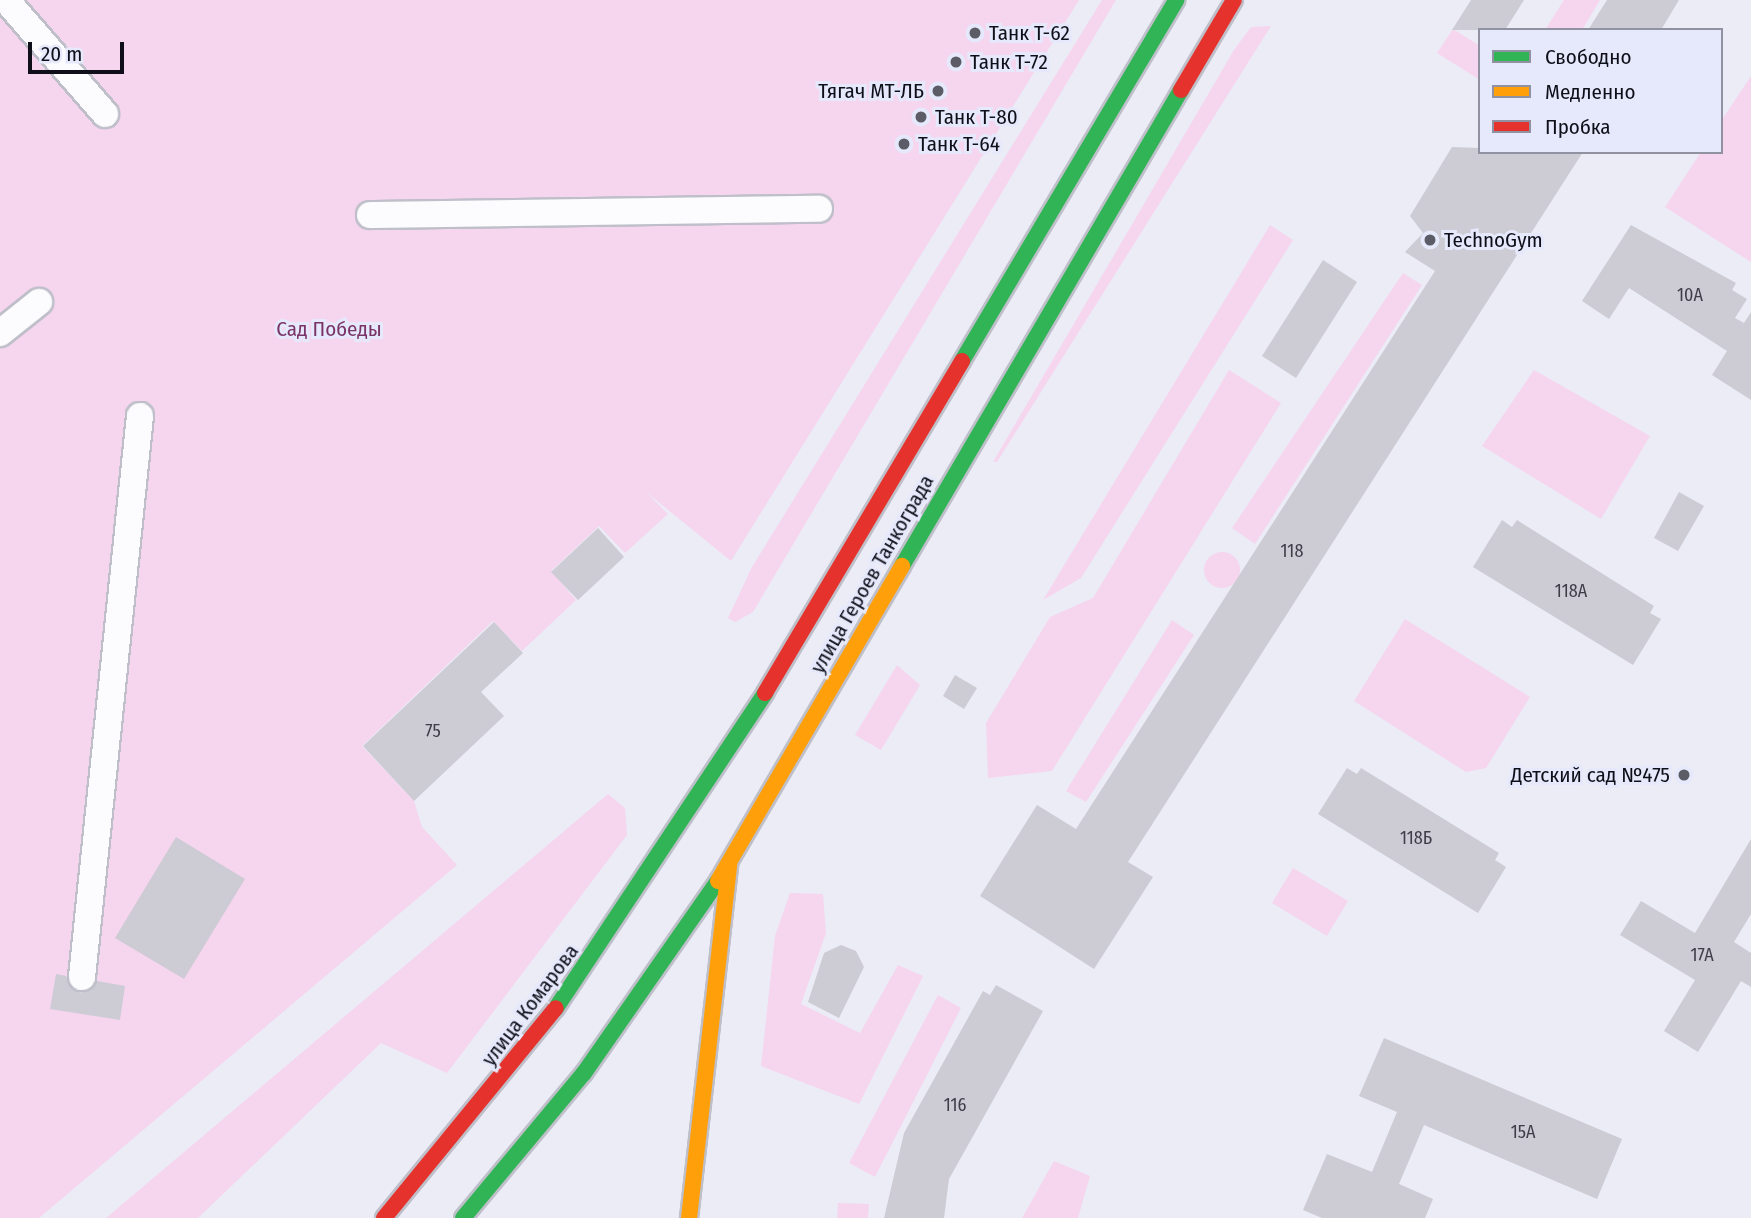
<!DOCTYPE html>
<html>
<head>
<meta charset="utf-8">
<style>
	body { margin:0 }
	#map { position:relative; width:1751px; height:1218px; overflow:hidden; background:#ebecf6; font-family:"Fira Sans Condensed",sans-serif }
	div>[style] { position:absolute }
	.green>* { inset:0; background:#f6d5ef }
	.round { border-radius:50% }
	.building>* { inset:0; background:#cdcbd4 }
	.roads { filter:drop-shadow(2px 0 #bebfc9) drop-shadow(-2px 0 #bebfc9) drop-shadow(0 2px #bebfc9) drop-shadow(0 -2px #bebfc9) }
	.street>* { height:26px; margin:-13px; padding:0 13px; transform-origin:13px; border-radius:13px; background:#fcfcfe }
	.fast>* { height:16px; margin:-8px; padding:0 8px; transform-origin:8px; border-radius:8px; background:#30b455 }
	.slow>* { height:16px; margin:-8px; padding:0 8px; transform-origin:8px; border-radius:8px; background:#ff9f0a }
	.jam>* { height:16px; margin:-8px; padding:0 8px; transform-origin:8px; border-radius:8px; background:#e5322d }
	.dots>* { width:19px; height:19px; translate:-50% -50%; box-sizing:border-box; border:4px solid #e6e9fb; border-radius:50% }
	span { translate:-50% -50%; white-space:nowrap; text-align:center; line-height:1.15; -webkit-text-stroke:6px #e6e9fb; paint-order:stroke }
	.number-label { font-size:18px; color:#3e3e48 }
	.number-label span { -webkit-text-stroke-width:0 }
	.poi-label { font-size:21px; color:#0e0f19 }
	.left { translate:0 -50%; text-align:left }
	.right { translate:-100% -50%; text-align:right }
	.park-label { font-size:21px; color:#7b3468 }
	.street-label { font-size:21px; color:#0e0f19 }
	.legend { position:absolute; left:1478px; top:28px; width:245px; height:126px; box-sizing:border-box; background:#e6e9fb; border:2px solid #9092a1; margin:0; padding:9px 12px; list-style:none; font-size:21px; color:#0e0f19 }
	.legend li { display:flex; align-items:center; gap:14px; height:35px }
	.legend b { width:35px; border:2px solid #9092a1 }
	.scale { position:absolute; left:28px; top:42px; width:96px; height:32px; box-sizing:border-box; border:4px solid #0e0f19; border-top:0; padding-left:9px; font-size:21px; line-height:24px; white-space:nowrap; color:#0e0f19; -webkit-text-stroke:5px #e6e9fb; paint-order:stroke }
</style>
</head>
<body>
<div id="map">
	<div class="green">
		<div style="clip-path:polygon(0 0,1079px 0,731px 561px,646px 492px,668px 514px,625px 553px,599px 526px,551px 571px,576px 600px,522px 651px,493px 621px,362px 746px,414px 801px,422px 827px,457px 865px,39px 1218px,0 1218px)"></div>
		<div style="clip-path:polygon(1102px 0,1116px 0,753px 612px,735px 622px,728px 618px,752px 567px)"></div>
		<div style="clip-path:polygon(1564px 0,1600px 0,1582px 30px,1545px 30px)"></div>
		<div style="clip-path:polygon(1271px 26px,997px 462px,993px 462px,1234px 50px,1251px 27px)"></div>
		<div style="clip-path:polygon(1453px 29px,1480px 46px,1480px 80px,1437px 53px)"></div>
		<div style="clip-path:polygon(1751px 76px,1751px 262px,1665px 207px,1701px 152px,1721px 152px,1721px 121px)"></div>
		<div style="clip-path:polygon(1270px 225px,1293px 240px,1081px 578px,1043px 600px)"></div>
		<div style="clip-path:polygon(1403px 273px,1422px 285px,1255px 544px,1232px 528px)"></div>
		<div style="clip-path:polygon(1229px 370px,1281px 403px,1052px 771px,988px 778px,986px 723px,1050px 617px,1093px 598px)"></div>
		<div style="clip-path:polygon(1534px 370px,1650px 436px,1601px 519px,1482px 446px)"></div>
		<div class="round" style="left:1204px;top:552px;width:36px;height:36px"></div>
		<div style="clip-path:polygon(1405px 619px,1530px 697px,1486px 768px,1466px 772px,1354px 701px)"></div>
		<div style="clip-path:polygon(1172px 620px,1194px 635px,1086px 802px,1066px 791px)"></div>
		<div style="clip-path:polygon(897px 665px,920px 685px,881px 750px,855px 735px)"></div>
		<div style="clip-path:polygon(608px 794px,625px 808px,627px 835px,447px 1073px,381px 1043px,198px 1218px,106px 1218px)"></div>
		<div style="clip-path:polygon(1293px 868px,1348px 901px,1327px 936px,1272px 903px)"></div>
		<div style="clip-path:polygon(790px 893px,823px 894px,826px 933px,801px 1004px,860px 1033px,898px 965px,923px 976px,859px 1104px,761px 1066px,775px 936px)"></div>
		<div style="clip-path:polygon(938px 995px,961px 1008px,875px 1177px,849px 1163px)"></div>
		<div style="clip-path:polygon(1054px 1161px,1090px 1176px,1078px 1218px,1022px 1218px)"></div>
		<div style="clip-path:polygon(838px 1203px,869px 1204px,868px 1218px,837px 1218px)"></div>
	</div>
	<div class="building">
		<div style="clip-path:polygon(1471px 0,1524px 0,1505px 30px,1452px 30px)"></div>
		<div style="clip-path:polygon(1607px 0,1679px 0,1661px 30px,1588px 30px)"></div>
		<div style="clip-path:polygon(1452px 147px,1583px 152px,1128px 862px,1153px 877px,1094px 969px,980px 896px,1037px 805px,1076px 829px,1435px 271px,1405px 252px,1423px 233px,1410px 216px)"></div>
		<div style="clip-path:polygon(1631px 225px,1736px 283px,1732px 290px,1747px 299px,1735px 318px,1744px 323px,1751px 312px,1751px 400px,1712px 375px,1727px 351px,1629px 288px,1609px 319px,1582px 301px)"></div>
		<div style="clip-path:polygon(1323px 260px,1357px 282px,1296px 378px,1262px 356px)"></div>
		<div style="clip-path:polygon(1679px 492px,1704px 506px,1678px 551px,1654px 538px)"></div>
		<div style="clip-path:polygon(1502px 520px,1512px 527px,1517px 520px,1654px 606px,1650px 613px,1661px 619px,1633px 665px,1473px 567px)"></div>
		<div style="clip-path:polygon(598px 528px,624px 557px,578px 600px,551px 572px)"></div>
		<div style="clip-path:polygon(494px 622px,523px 653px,481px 692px,504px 716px,414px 801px,363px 746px)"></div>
		<div style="clip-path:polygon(955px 675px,977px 688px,964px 709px,943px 696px)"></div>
		<div style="clip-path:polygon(1347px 768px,1357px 774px,1361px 768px,1499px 853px,1495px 860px,1506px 867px,1478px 913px,1318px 814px)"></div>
		<div style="clip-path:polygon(176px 837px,245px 879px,184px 979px,115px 938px)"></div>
		<div style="clip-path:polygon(1751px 839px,1751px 914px,1734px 942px,1751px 953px,1751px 987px,1741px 981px,1698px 1052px,1664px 1031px,1695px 980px,1620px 935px,1641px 901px,1695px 933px)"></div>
		<div style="clip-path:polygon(841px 945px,856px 951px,864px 967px,839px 1018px,808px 1002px,824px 953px)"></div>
		<div style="clip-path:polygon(56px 974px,66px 976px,80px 993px,97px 981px,125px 986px,120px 1020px,50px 1009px)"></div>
		<div style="clip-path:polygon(996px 985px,1043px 1011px,949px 1179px,944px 1218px,884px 1218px,904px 1133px,983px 991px,990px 995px)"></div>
		<div style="clip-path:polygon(1384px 1038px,1622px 1139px,1597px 1199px,1424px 1125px,1399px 1184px,1433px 1199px,1425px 1218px,1322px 1218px,1303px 1210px,1327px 1154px,1372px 1172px,1397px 1112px,1359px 1096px)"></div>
	</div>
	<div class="roads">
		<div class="street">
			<div style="left:6px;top:0;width:151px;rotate:49deg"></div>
			<div style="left:370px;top:215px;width:449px;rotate:-0.8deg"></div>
			<div style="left:0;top:333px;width:50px;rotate:-38.5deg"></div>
			<div style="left:82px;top:977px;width:564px;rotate:-84.1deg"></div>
		</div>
		<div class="fast">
			<div style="left:962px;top:361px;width:420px;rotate:-59.3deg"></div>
			<div style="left:902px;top:566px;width:552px;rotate:-59.62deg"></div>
			<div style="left:556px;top:1008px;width:378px;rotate:-56.4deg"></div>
			<div style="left:463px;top:1218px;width:189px;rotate:-50.2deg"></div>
			<div style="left:584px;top:1073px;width:234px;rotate:-55.1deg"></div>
		</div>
		<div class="slow">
			<div style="left:718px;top:881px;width:365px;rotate:-59.7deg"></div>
			<div style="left:689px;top:1218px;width:355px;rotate:-83.5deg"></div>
		</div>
		<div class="jam">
			<div style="left:1181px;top:90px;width:104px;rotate:-59.5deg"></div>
			<div style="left:765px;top:693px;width:386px;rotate:-59.3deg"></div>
			<div style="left:384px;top:1218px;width:271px;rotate:-50.7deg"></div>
		</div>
	</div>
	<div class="dots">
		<div style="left:975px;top:33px;background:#5b5c66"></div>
		<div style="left:956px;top:62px;background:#5b5c66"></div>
		<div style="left:938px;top:91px;background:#5b5c66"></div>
		<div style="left:921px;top:117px;background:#5b5c66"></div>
		<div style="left:904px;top:144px;background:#5b5c66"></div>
		<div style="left:1430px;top:240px;background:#5b5c66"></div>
		<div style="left:1684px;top:775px;background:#5b5c66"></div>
	</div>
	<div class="number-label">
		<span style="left:1690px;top:295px">10А</span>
		<span style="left:1292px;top:551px">118</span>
		<span style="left:1571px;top:591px">118А</span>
		<span style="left:433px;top:731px">75</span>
		<span style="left:1416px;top:838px">118Б</span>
		<span style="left:1702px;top:955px">17А</span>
		<span style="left:955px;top:1105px">116</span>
		<span style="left:1523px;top:1132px">15А</span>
	</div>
	<div class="poi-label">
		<span class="left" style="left:989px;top:33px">Танк Т-62</span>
		<span class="left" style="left:970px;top:62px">Танк Т-72</span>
		<span class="right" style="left:924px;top:91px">Тягач МТ-ЛБ</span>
		<span class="left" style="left:935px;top:117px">Танк Т-80</span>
		<span class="left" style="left:918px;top:144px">Танк Т-64</span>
		<span class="left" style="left:1444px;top:240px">TechnoGym</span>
		<span class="right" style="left:1670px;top:775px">Детский сад №475</span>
	</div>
	<div class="park-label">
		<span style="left:329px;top:329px">Сад Победы</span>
	</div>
	<div class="street-label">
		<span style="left:872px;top:574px;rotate:-60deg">улица Героев Танкограда</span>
		<span style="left:530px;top:1005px;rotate:-53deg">улица Комарова</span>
	</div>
	<ul class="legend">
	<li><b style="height:9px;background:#30b455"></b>Свободно</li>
	<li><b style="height:9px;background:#ff9f0a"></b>Медленно</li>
	<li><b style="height:9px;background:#e5322d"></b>Пробка</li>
	</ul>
	<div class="scale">20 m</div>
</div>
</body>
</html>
